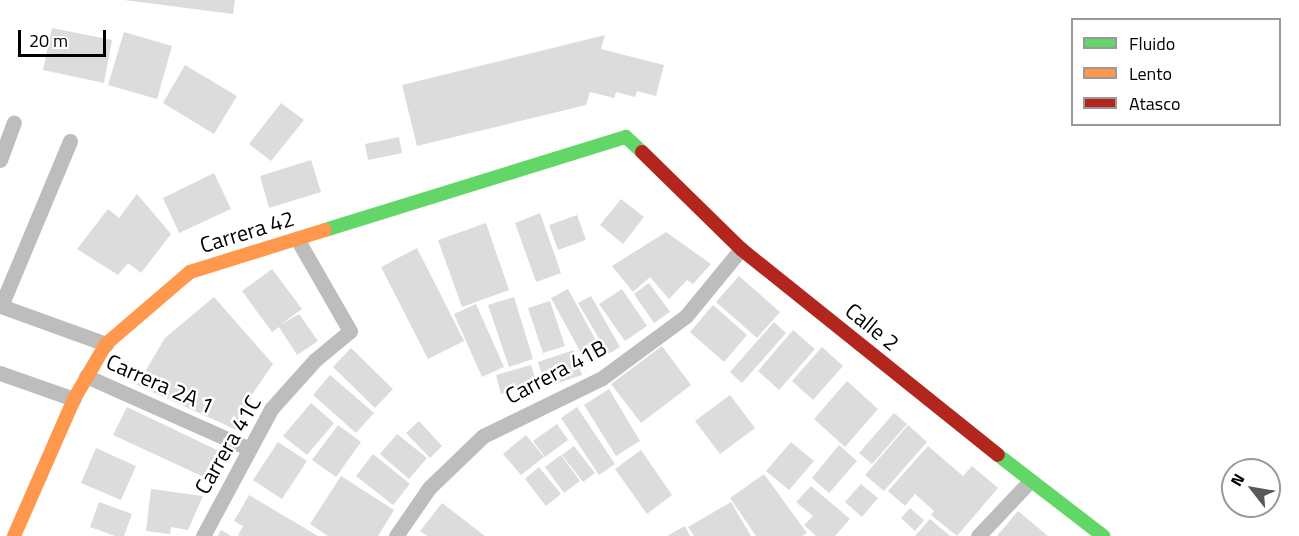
<!DOCTYPE html>
<html>
<head>
<meta charset="utf-8">
<style>
	body { margin:0 }
	#map { position:relative; width:1299px; height:536px; overflow:hidden; background:#fff; font-family:"Titillium Web",sans-serif }
	div>[style] { position:absolute }
	.building>* { inset:0; background:#dcdcdc }
	.lane>* { height:15px; margin:-7.5px; padding:0 7.5px; transform-origin:7.5px; border-radius:7.5px; background:#bdbdbd }
	.fast>* { height:14px; margin:-7px; padding:0 7px; transform-origin:7px; border-radius:7px; background:#63d668 }
	.slow>* { height:14px; margin:-7px; padding:0 7px; transform-origin:7px; border-radius:7px; background:#ff974d }
	.jam>* { height:14px; margin:-7px; padding:0 7px; transform-origin:7px; border-radius:7px; background:#b3261e }
	span { translate:-50% -50%; white-space:nowrap; text-align:center; line-height:1.15; -webkit-text-stroke:5px #fff; paint-order:stroke }
	.street-label { font-size:22px; color:#000 }
	.legend { position:absolute; left:1071px; top:18px; width:210px; height:108px; box-sizing:border-box; background:#fff; border:2px solid #999; margin:0; padding:8px 10px; list-style:none; font-size:18px; color:#000 }
	.legend li { display:flex; align-items:center; gap:12px; height:30px }
	.legend b { width:30px; border:2px solid #999 }
	.north { position:absolute; left:1221px; top:458px; width:60px; height:60px; box-sizing:border-box; background:#fff; border:2px solid #999; border-radius:50%; rotate:301deg; font-size:16px; font-weight:700; line-height:24px; text-align:center; color:#000 }
	.north::after { content:''; display:block; margin:auto; width:21px; height:27px; background:#595959; clip-path:polygon(50% 0,100% 100%,50% 72%,0 100%) }
	.scale { position:absolute; left:18px; top:30px; width:88px; height:27px; box-sizing:border-box; border:3px solid #000; border-top:0; padding-left:8px; font-size:18px; line-height:21px; white-space:nowrap; color:#000; -webkit-text-stroke:4px #fff; paint-order:stroke }
</style>
</head>
<body>
<div id="map">
	<div class="building">
		<div style="clip-path:polygon(124px 0,235px 0,233px 14px)"></div>
		<div style="clip-path:polygon(52px 28px,112px 40px,104px 83px,43px 70px)"></div>
		<div style="clip-path:polygon(124px 32px,172px 46px,157px 99px,108px 85px)"></div>
		<div style="clip-path:polygon(605px 35px,601px 49px,664px 65px,656px 96px,637px 91px,635px 97px,616px 92px,614px 98px,590px 92px,586px 105px,417px 146px,402px 85px)"></div>
		<div style="clip-path:polygon(185px 65px,237px 96px,214px 134px,163px 103px)"></div>
		<div style="clip-path:polygon(281px 103px,304px 120px,271px 161px,249px 144px)"></div>
		<div style="clip-path:polygon(399px 137px,402px 153px,368px 160px,365px 144px)"></div>
		<div style="clip-path:polygon(311px 160px,321px 192px,269px 208px,260px 176px)"></div>
		<div style="clip-path:polygon(214px 173px,231px 209px,179px 233px,163px 198px)"></div>
		<div style="clip-path:polygon(137px 194px,171px 234px,141px 273px,128px 263px,118px 275px,77px 249px,108px 209px,119px 218px)"></div>
		<div style="clip-path:polygon(621px 199px,644px 217px,623px 244px,600px 225px)"></div>
		<div style="clip-path:polygon(540px 213px,561px 273px,536px 282px,515px 223px)"></div>
		<div style="clip-path:polygon(577px 215px,586px 240px,558px 250px,549px 225px)"></div>
		<div style="clip-path:polygon(486px 223px,509px 290px,462px 307px,438px 240px)"></div>
		<div style="clip-path:polygon(666px 232px,711px 264px,693px 284px,687px 280px,669px 299px,650px 277px,633px 292px,612px 266px)"></div>
		<div style="clip-path:polygon(417px 248px,464px 341px,428px 359px,381px 267px)"></div>
		<div style="clip-path:polygon(272px 269px,302px 309px,280px 325px,299px 314px,318px 341px,297px 355px,279px 327px,272px 332px,242px 291px)"></div>
		<div style="clip-path:polygon(739px 276px,780px 312px,757px 338px,716px 302px)"></div>
		<div style="clip-path:polygon(649px 283px,670px 312px,654px 323px,634px 294px)"></div>
		<div style="clip-path:polygon(568px 289px,599px 346px,582px 355px,551px 298px)"></div>
		<div style="clip-path:polygon(622px 289px,647px 326px,625px 341px,599px 304px)"></div>
		<div style="clip-path:polygon(591px 296px,620px 347px,608px 354px,578px 303px)"></div>
		<div style="clip-path:polygon(214px 297px,273px 364px,253px 393px,239px 431px,137px 385px,165px 338px)"></div>
		<div style="clip-path:polygon(514px 297px,533px 359px,509px 367px,488px 305px)"></div>
		<div style="clip-path:polygon(550px 301px,565px 346px,543px 353px,528px 308px)"></div>
		<div style="clip-path:polygon(476px 304px,504px 367px,482px 377px,454px 314px)"></div>
		<div style="clip-path:polygon(713px 305px,747px 335px,724px 362px,690px 332px)"></div>
		<div style="clip-path:polygon(774px 322px,786px 333px,742px 383px,730px 372px)"></div>
		<div style="clip-path:polygon(793px 330px,815px 349px,779px 390px,758px 371px)"></div>
		<div style="clip-path:polygon(662px 346px,691px 385px,641px 423px,611px 384px)"></div>
		<div style="clip-path:polygon(822px 347px,843px 366px,813px 400px,792px 381px)"></div>
		<div style="clip-path:polygon(351px 348px,393px 389px,375px 408px,333px 367px)"></div>
		<div style="clip-path:polygon(574px 350px,582px 375px,546px 387px,538px 362px)"></div>
		<div style="clip-path:polygon(531px 365px,537px 384px,501px 394px,496px 375px)"></div>
		<div style="clip-path:polygon(330px 375px,374px 413px,356px 433px,313px 395px)"></div>
		<div style="clip-path:polygon(847px 381px,878px 409px,845px 447px,814px 419px)"></div>
		<div style="clip-path:polygon(609px 389px,640px 441px,616px 456px,584px 405px)"></div>
		<div style="clip-path:polygon(730px 395px,755px 428px,720px 454px,695px 421px)"></div>
		<div style="clip-path:polygon(311px 403px,334px 423px,307px 455px,283px 436px)"></div>
		<div style="clip-path:polygon(127px 407px,219px 451px,206px 478px,113px 435px)"></div>
		<div style="clip-path:polygon(577px 407px,615px 464px,599px 475px,561px 418px)"></div>
		<div style="clip-path:polygon(894px 413px,907px 424px,872px 464px,859px 453px)"></div>
		<div style="clip-path:polygon(419px 421px,442px 446px,430px 458px,406px 433px)"></div>
		<div style="clip-path:polygon(557px 424px,568px 440px,545px 457px,533px 441px)"></div>
		<div style="clip-path:polygon(338px 425px,361px 442px,336px 477px,312px 460px)"></div>
		<div style="clip-path:polygon(908px 425px,927px 442px,884px 491px,865px 475px)"></div>
		<div style="clip-path:polygon(397px 434px,427px 458px,409px 479px,380px 454px)"></div>
		<div style="clip-path:polygon(526px 435px,544px 457px,521px 475px,503px 454px)"></div>
		<div style="clip-path:polygon(278px 442px,307px 461px,282px 499px,253px 480px)"></div>
		<div style="clip-path:polygon(791px 442px,814px 461px,789px 490px,766px 471px)"></div>
		<div style="clip-path:polygon(839px 445px,857px 461px,829px 493px,812px 478px)"></div>
		<div style="clip-path:polygon(574px 446px,595px 473px,583px 482px,562px 455px)"></div>
		<div style="clip-path:polygon(928px 446px,963px 476px,972px 466px,998px 488px,957px 536px,931px 515px,934px 511px,915px 494px,905px 506px,888px 491px)"></div>
		<div style="clip-path:polygon(96px 448px,136px 466px,121px 500px,81px 483px)"></div>
		<div style="clip-path:polygon(641px 450px,672px 495px,647px 514px,615px 469px)"></div>
		<div style="clip-path:polygon(373px 454px,410px 484px,393px 505px,356px 476px)"></div>
		<div style="clip-path:polygon(561px 455px,580px 481px,564px 493px,545px 467px)"></div>
		<div style="clip-path:polygon(539px 467px,561px 494px,546px 506px,525px 479px)"></div>
		<div style="clip-path:polygon(764px 474px,807px 533px,802px 536px,756px 536px,730px 498px)"></div>
		<div style="clip-path:polygon(341px 476px,394px 510px,378px 536px,328px 536px,310px 524px)"></div>
		<div style="clip-path:polygon(861px 484px,878px 498px,862px 517px,845px 502px)"></div>
		<div style="clip-path:polygon(811px 486px,850px 519px,835px 536px,816px 536px,804px 525px,813px 516px,796px 502px)"></div>
		<div style="clip-path:polygon(151px 489px,203px 496px,188px 530px,171px 527px,170px 534px,146px 531px)"></div>
		<div style="clip-path:polygon(249px 495px,318px 536px,240px 536px,238px 535px,243px 526px,234px 521px)"></div>
		<div style="clip-path:polygon(99px 502px,132px 514px,124px 536px,115px 536px,90px 527px)"></div>
		<div style="clip-path:polygon(731px 502px,751px 536px,694px 536px,688px 527px)"></div>
		<div style="clip-path:polygon(442px 503px,485px 536px,427px 536px,420px 531px)"></div>
		<div style="clip-path:polygon(910px 508px,924px 520px,915px 531px,901px 518px)"></div>
		<div style="clip-path:polygon(1018px 511px,1048px 536px,997px 536px)"></div>
		<div style="clip-path:polygon(930px 519px,950px 536px,915px 536px)"></div>
		<div style="clip-path:polygon(685px 526px,690px 536px,667px 536px)"></div>
		<div style="clip-path:polygon(221px 530px,231px 536px,218px 536px)"></div>
	</div>
	<div class="lane">
		<div style="left:70px;top:141px;width:179px;rotate:112.7deg"></div>
		<div style="left:1px;top:306px;width:112px;rotate:19.9deg"></div>
		<div style="left:0;top:160px;width:40px;rotate:-69.8deg"></div>
		<div style="left:0;top:373px;width:78px;rotate:19.4deg"></div>
		<div style="left:86px;top:376px;width:177px;rotate:24deg"></div>
		<div style="left:203px;top:536px;width:144px;rotate:-61.8deg"></div>
		<div style="left:271px;top:409px;width:66px;rotate:-48.1deg"></div>
		<div style="left:315px;top:360px;width:45px;rotate:-39.6deg"></div>
		<div style="left:350px;top:331px;width:106px;rotate:-119.9deg"></div>
		<div style="left:396px;top:536px;width:58px;rotate:-55.5deg"></div>
		<div style="left:429px;top:488px;width:75px;rotate:-43.9deg"></div>
		<div style="left:483px;top:436px;width:132px;rotate:-26deg"></div>
		<div style="left:602px;top:378px;width:104px;rotate:-36.4deg"></div>
		<div style="left:686px;top:316px;width:87px;rotate:-50.6deg"></div>
		<div style="left:978px;top:536px;width:76px;rotate:-46.6deg"></div>
	</div>
	<div class="fast">
		<div style="left:325px;top:230px;width:315px;rotate:-17.2deg"></div>
		<div style="left:626px;top:137px;width:22px;rotate:43deg"></div>
		<div style="left:998px;top:455px;width:133px;rotate:37.6deg"></div>
	</div>
	<div class="slow">
		<div style="left:14px;top:536px;width:150px;rotate:-66.3deg"></div>
		<div style="left:74px;top:399px;width:64px;rotate:-59.8deg"></div>
		<div style="left:106px;top:344px;width:111px;rotate:-40.6deg"></div>
		<div style="left:190px;top:272px;width:141px;rotate:-17.3deg"></div>
	</div>
	<div class="jam">
		<div style="left:642px;top:152px;width:139px;rotate:44.4deg"></div>
		<div style="left:741px;top:249px;width:329px;rotate:38.7deg"></div>
	</div>
	<div class="street-label">
		<span style="left:247px;top:232px;rotate:-17deg">Carrera 42</span>
		<span style="left:872px;top:327px;rotate:39deg">Calle 2</span>
		<span style="left:556px;top:372px;rotate:-28deg">Carrera 41B</span>
		<span style="left:160px;top:384px;rotate:24deg">Carrera 2A 1</span>
		<span style="left:228px;top:445px;rotate:-60deg">Carrera 41C</span>
	</div>
	<ul class="legend">
	<li><b style="height:8px;background:#63d668"></b>Fluido</li>
	<li><b style="height:8px;background:#ff974d"></b>Lento</li>
	<li><b style="height:8px;background:#b3261e"></b>Atasco</li>
	</ul>
	<div class="north">N</div>
	<div class="scale">20 m</div>
</div>
</body>
</html>
